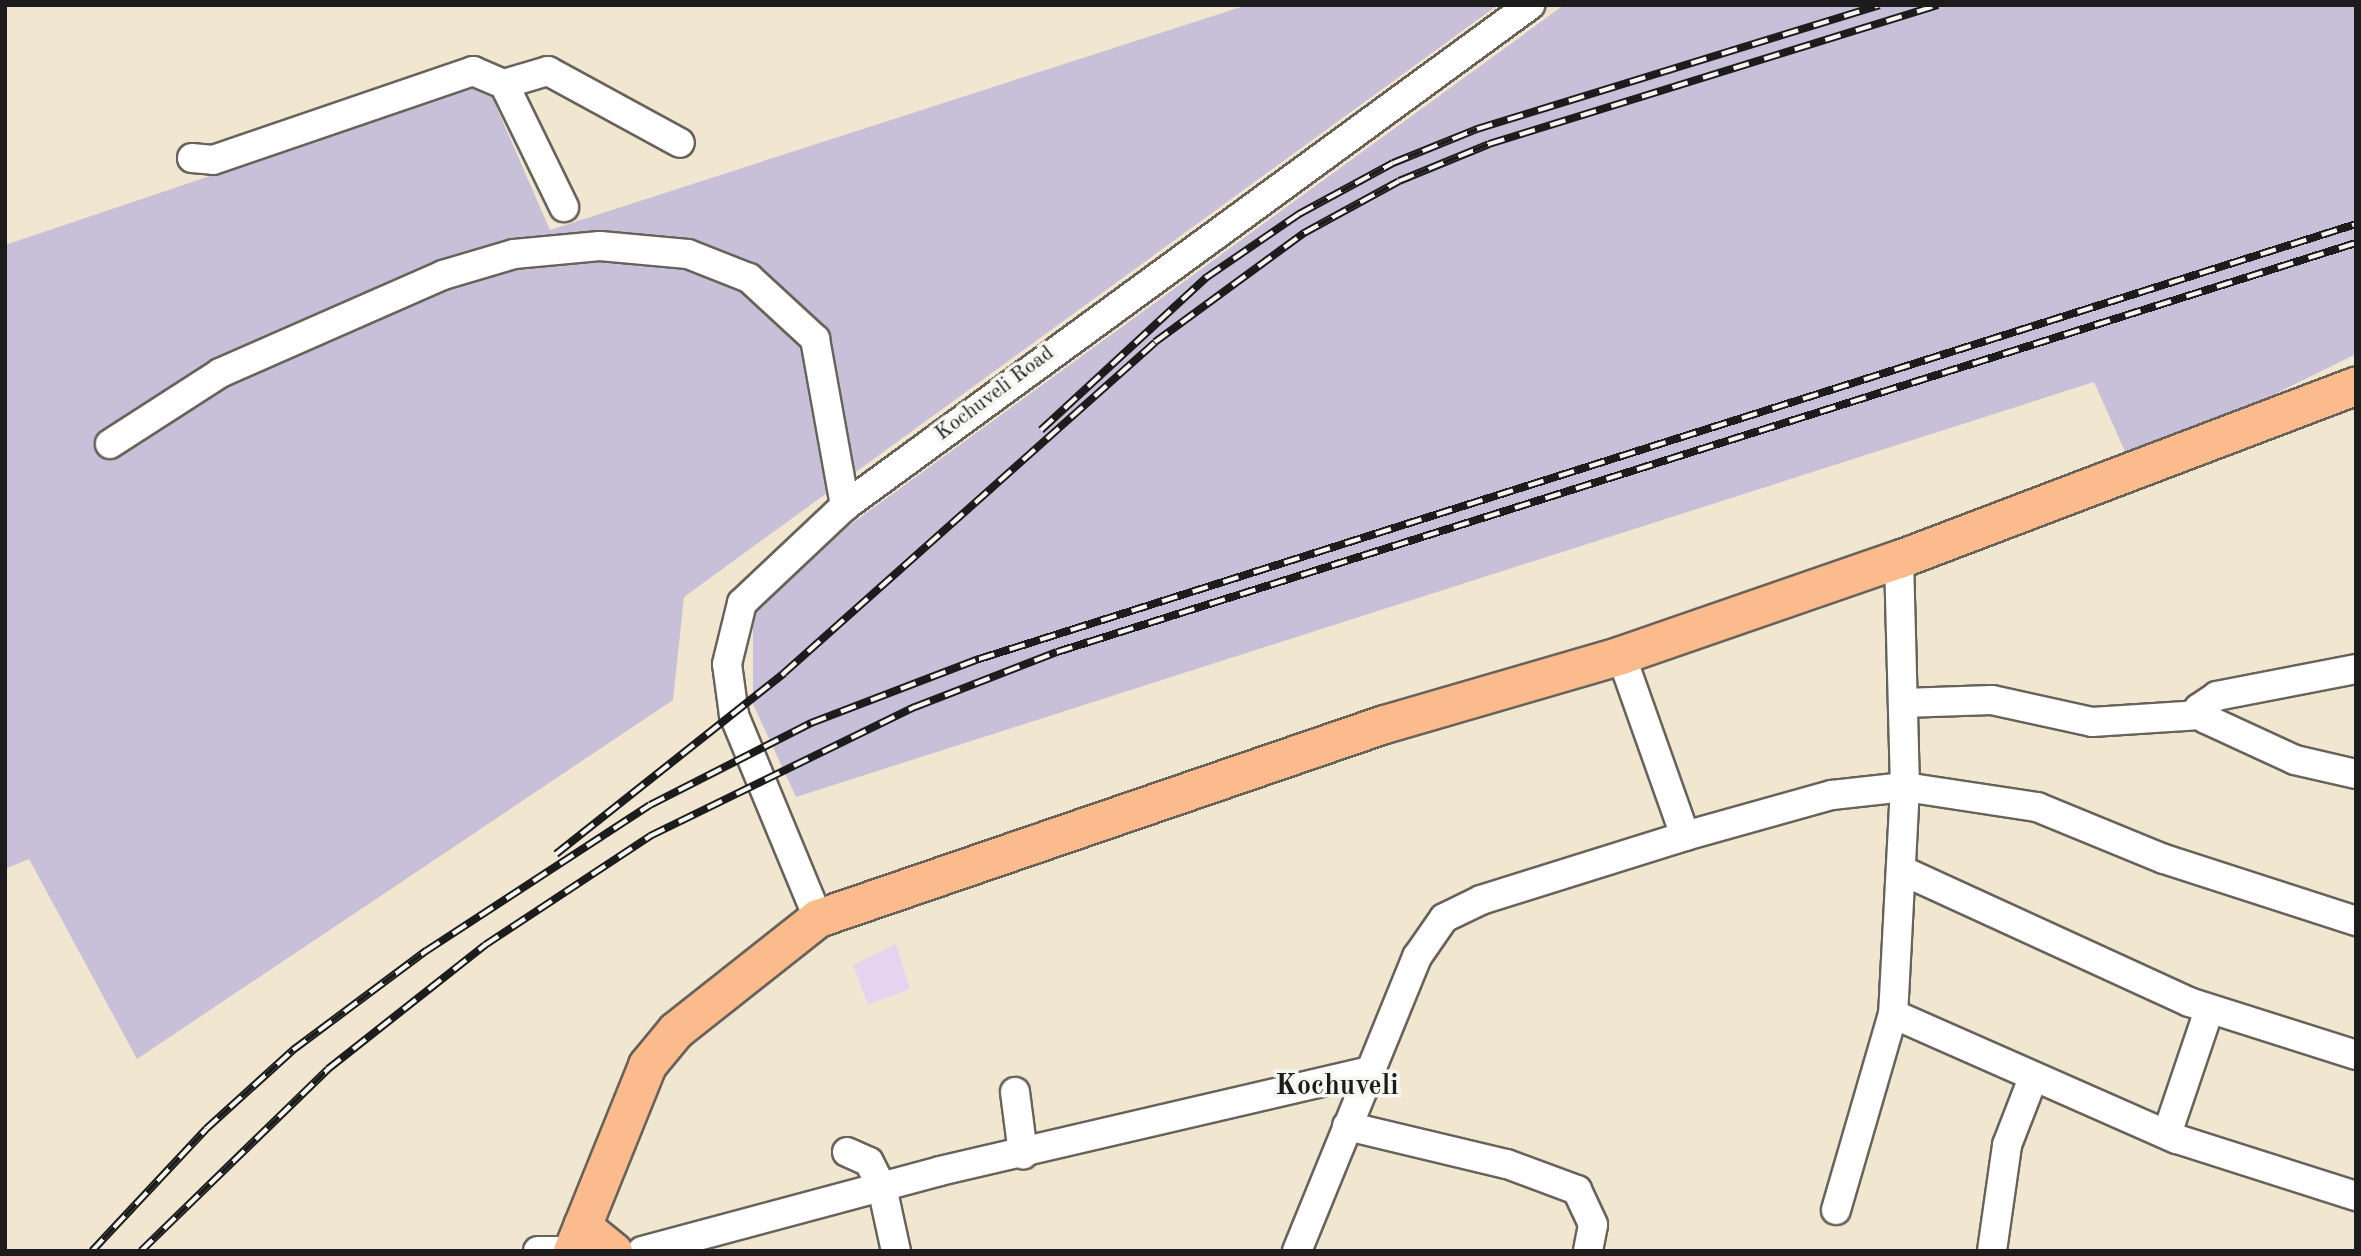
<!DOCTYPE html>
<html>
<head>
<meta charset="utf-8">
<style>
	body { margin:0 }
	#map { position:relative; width:2361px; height:1256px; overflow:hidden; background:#f1e7d1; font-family:"Old Standard TT",serif }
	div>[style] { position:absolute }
	.built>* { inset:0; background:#e6d3f0 }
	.industrial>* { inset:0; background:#c8c0d8 }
	.roads { filter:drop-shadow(2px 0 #67635b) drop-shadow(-2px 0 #67635b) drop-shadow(0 2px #67635b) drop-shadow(0 -2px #67635b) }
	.minor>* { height:28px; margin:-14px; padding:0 14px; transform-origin:14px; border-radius:14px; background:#fff }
	.major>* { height:37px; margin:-18.5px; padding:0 18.5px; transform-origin:18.5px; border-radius:18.5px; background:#fbbb8d }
	.rail>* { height:8px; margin-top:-4px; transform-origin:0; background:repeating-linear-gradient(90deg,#f6f6f2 0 16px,#1c1c1c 0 32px); box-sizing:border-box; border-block:2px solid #1c1c1c }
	span { translate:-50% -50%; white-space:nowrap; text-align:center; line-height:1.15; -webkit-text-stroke:7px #f6f6f2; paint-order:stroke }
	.street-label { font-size:21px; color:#1c1c1c }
	.district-label { font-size:28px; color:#1c1c1c; font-weight:700 }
	.frame { position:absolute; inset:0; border:7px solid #1c1c1c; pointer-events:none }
</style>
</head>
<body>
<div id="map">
	<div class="built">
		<div style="clip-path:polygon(896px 944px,910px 989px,868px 1005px,853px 965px)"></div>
	</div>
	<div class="industrial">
		<div style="clip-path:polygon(1247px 5px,1498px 5px,684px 597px,673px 700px,137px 1059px,29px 859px,5px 869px,5px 245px,486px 83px,550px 230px)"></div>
		<div style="clip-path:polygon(1564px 5px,2356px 5px,2356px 354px,2131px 465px,2094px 382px,796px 797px,753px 704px,753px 613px,847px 527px)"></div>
	</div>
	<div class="roads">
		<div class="minor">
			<div style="left:504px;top:84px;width:137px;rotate:64deg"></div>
			<div style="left:192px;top:158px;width:21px;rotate:5deg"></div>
			<div style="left:213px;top:160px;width:275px;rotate:-18.9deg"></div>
			<div style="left:473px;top:71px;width:34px;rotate:23deg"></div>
			<div style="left:504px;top:84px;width:46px;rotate:-16.5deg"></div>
			<div style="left:548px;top:71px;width:150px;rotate:28.6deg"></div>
			<div style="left:110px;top:444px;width:131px;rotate:-32.8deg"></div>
			<div style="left:220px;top:373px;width:244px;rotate:-23.7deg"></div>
			<div style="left:443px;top:275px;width:74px;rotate:-16.5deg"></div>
			<div style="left:514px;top:254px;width:86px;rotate:-5.3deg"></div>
			<div style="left:600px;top:246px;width:88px;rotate:5.2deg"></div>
			<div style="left:688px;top:254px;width:66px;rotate:21.5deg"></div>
			<div style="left:749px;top:278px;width:90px;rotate:42.7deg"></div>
			<div style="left:815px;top:339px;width:170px;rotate:79.8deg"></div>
			<div style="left:1899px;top:559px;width:228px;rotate:88.5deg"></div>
			<div style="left:1905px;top:787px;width:227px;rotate:93deg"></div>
			<div style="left:1893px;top:1014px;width:310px;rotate:23.8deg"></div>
			<div style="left:2177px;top:1139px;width:188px;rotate:17.7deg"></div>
			<div style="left:1621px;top:655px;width:192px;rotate:70.5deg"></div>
			<div style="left:2356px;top:669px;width:142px;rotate:169deg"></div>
			<div style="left:2217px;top:696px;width:22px;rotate:146deg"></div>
			<div style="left:2199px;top:708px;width:13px;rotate:58deg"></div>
			<div style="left:2206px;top:719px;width:98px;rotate:24.7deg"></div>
			<div style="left:2295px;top:760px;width:63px;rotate:12.9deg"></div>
			<div style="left:1903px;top:703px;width:89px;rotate:-1.9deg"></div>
			<div style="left:1992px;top:700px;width:102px;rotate:12.4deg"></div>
			<div style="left:2092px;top:722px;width:109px;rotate:-3.7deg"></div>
			<div style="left:1901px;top:870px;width:317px;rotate:24.6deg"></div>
			<div style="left:2189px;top:1002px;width:175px;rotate:17.6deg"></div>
			<div style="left:818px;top:918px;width:220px;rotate:-112.5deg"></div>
			<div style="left:734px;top:715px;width:51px;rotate:-97.8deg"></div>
			<div style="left:727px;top:664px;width:63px;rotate:-76.2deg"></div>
			<div style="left:742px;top:603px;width:141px;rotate:-43.3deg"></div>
			<div style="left:845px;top:506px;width:849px;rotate:-36.18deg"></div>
			<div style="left:1015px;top:1092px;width:63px;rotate:82.6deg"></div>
			<div style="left:1347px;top:1126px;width:164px;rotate:13.4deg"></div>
			<div style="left:1507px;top:1164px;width:75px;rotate:20.4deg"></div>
			<div style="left:1577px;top:1190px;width:38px;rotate:65deg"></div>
			<div style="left:1593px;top:1225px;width:26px;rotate:101deg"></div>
			<div style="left:2167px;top:1134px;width:131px;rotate:-71.3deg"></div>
			<div style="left:847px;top:1152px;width:24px;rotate:24deg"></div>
			<div style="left:869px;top:1162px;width:28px;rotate:63deg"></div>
			<div style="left:882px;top:1187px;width:66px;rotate:77.7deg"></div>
			<div style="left:1836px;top:1210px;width:204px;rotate:-73.8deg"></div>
			<div style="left:538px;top:1251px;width:34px"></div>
			<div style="left:642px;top:1251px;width:309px;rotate:-15deg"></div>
			<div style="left:940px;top:1171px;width:441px;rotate:-13.1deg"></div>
			<div style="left:1297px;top:1251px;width:318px;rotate:-67.8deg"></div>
			<div style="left:1417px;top:957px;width:47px;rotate:-55.3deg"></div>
			<div style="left:1444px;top:918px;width:41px;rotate:-25.9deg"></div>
			<div style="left:1481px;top:900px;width:214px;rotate:-17.4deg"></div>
			<div style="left:1685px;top:836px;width:153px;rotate:-15.6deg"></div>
			<div style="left:1832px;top:795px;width:73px;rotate:-6.3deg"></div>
			<div style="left:1905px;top:787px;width:134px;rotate:8.6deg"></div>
			<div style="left:2037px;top:807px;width:137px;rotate:22.3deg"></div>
			<div style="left:2164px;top:859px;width:202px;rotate:17.9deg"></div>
			<div style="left:1992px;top:1251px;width:107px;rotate:-81.9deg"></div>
			<div style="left:2007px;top:1145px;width:72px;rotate:-68.8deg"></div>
		</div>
		<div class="major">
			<div style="left:582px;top:1226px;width:40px;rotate:39deg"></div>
			<div style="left:572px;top:1251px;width:201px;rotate:-68deg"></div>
			<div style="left:647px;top:1065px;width:45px;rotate:-50.4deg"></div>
			<div style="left:676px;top:1030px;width:181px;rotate:-38.3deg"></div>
			<div style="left:818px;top:918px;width:598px;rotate:-18.92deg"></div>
			<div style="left:1384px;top:724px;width:247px;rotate:-16.2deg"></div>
			<div style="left:1621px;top:655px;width:294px;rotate:-19.1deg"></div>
			<div style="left:1899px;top:559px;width:489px;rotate:-20.8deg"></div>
		</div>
	</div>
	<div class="rail">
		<div style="left:1041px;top:430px;width:226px;rotate:-42.7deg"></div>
		<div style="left:1207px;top:277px;width:112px;rotate:-34.4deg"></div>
		<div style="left:1299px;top:214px;width:107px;rotate:-28.5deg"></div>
		<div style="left:1393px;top:163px;width:91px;rotate:-22deg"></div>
		<div style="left:1477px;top:129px;width:421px;rotate:-17.1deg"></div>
		<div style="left:556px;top:854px;width:291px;rotate:-38.4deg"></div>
		<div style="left:784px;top:673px;width:497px;rotate:-41.7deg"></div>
		<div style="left:1155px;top:342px;width:185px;rotate:-36.2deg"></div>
		<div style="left:1304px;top:233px;width:108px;rotate:-28.7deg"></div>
		<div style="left:1399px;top:181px;width:97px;rotate:-22.3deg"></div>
		<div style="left:1489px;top:144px;width:470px;rotate:-17.2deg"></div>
		<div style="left:92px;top:1251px;width:167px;rotate:-46.9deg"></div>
		<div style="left:206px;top:1129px;width:118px;rotate:-42.2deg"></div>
		<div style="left:293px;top:1050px;width:166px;rotate:-36.7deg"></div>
		<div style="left:426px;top:951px;width:267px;rotate:-33.1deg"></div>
		<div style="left:650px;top:805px;width:181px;rotate:-27deg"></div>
		<div style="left:811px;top:723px;width:180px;rotate:-20.9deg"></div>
		<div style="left:979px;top:659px;width:1444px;rotate:-17.53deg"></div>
		<div style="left:141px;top:1251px;width:261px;rotate:-44.2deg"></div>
		<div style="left:328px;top:1069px;width:200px;rotate:-38.3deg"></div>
		<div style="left:485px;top:945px;width:198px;rotate:-33.4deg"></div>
		<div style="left:650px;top:836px;width:295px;rotate:-26deg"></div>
		<div style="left:915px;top:707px;width:152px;rotate:-21.2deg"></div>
		<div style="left:1057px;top:652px;width:1362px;rotate:-17.48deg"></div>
	</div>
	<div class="street-label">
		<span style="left:995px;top:394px;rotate:-37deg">Kochuveli Road</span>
	</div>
	<div class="district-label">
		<span style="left:1337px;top:1087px">Kochuveli</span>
	</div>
	<div class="frame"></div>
</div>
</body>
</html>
